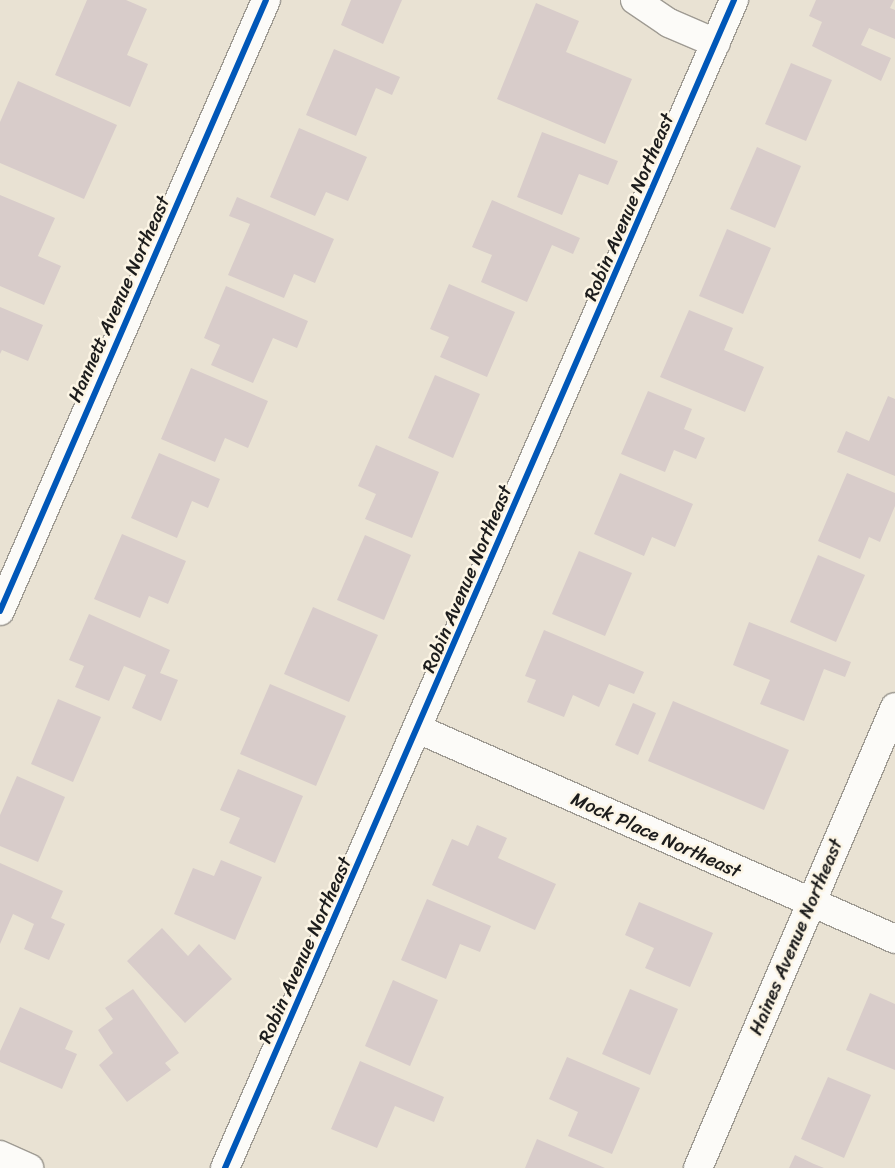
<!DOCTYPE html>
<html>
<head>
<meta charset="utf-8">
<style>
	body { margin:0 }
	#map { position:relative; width:895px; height:1168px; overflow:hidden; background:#e9e2d3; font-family:Sriracha,sans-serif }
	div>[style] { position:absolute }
	.building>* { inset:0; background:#d8ccca }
	.roads { filter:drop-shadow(1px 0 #9f9b93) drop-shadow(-1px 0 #9f9b93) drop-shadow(0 1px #9f9b93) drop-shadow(0 -1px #9f9b93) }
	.minor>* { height:28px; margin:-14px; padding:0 14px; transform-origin:14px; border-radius:14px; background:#fcfbf8 }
	.cycleway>* { height:6px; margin:-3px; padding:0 3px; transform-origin:3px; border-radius:3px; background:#0057b8 }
	span { translate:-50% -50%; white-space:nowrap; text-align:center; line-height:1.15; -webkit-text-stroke:5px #fcf5e5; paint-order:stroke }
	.street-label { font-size:19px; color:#1c1c1c }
</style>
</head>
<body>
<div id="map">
	<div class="building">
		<div style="clip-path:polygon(87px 0,126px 0,147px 9px,127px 55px,148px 64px,130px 107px,55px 75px)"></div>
		<div style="clip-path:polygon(351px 0,402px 0,383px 44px,341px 25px)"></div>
		<div style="clip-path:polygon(816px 0,894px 0,890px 8px,895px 10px,895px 39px,869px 28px,861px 45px,891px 58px,881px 81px,812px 46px,822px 22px,809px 16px)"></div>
		<div style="clip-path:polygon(536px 3px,579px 21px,566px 52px,632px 79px,605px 144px,497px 99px)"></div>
		<div style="clip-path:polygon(334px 49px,400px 77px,392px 95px,376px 88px,356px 136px,306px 115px)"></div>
		<div style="clip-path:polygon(791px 63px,832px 80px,806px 141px,765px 124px)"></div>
		<div style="clip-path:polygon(18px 81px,117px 125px,84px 199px,0 163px,0 122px)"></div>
		<div style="clip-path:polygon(299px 128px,367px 157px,348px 201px,326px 192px,315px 216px,270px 197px)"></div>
		<div style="clip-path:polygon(542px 132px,618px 161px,608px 185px,579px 174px,562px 215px,517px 197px)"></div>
		<div style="clip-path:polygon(757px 147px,801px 166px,775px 228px,730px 209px)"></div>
		<div style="clip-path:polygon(0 195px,55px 218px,38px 256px,61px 266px,44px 305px,0 286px)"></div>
		<div style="clip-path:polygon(237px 197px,334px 239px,315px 283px,294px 274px,284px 298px,228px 275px,250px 224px,229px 216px)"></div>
		<div style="clip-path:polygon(492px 200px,580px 238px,573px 254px,552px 245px,527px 302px,481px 282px,492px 255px,472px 247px)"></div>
		<div style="clip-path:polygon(727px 229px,771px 248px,743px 314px,699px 296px)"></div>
		<div style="clip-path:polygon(449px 284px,515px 312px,487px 377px,440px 357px,449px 337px,430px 329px)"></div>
		<div style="clip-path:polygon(226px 286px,308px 321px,297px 348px,273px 338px,253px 383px,211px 365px,220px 345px,204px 338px)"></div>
		<div style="clip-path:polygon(0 307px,43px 325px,28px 361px,2px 350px,0 354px)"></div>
		<div style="clip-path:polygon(689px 310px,733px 328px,724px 350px,764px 367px,745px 412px,660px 377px)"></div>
		<div style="clip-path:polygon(191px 368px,268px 401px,248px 448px,225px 438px,215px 462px,161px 439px)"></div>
		<div style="clip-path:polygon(435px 375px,480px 394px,453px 458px,408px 438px)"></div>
		<div style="clip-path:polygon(648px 391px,692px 409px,684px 429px,705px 438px,696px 459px,674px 450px,665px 472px,621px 454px)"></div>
		<div style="clip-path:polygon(888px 396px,895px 399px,895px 476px,837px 452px,846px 431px,869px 441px)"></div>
		<div style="clip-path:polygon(376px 445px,439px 472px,412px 538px,365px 519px,376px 494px,358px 486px)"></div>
		<div style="clip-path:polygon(159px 453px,220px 479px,208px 508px,192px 501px,177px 538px,131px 518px)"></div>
		<div style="clip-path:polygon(620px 473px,693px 504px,675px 547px,652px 537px,644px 556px,594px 534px)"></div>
		<div style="clip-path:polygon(847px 473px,895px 493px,895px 506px,880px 542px,869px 537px,860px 559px,818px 541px)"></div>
		<div style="clip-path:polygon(122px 534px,186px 561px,168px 604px,149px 596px,140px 618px,94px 599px)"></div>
		<div style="clip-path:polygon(365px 535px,411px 555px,384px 620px,337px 600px)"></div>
		<div style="clip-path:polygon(579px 551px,632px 573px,605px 636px,552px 614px)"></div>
		<div style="clip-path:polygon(818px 555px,865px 575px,836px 642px,790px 622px)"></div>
		<div style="clip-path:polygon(313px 607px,378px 635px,349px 702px,284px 674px)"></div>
		<div style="clip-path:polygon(89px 614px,170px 650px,160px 673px,178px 680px,161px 721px,132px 708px,146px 675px,124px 666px,109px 701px,75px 687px,84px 666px,69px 660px)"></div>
		<div style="clip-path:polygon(749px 622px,851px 662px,845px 677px,824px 669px,804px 721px,760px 704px,770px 680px,733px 665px)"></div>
		<div style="clip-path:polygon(544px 630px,644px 672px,634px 694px,609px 684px,599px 707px,573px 695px,564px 717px,527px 702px,536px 680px,525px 676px)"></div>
		<div style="clip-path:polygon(270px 684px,346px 716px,316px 786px,240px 754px)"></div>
		<div style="clip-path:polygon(58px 699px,101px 717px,73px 782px,31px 764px)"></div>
		<div style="clip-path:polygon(673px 701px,789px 750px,764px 810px,648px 761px)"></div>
		<div style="clip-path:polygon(633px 703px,656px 713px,638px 755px,615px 745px)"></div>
		<div style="clip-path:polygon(238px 769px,303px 796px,275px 863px,229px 843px,240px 818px,220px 810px)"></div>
		<div style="clip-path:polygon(17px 776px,65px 797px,38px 862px,0 846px,0 815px)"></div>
		<div style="clip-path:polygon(477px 825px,507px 838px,498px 858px,556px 884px,535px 930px,432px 885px,452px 839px,468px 846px)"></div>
		<div style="clip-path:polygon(221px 860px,262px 877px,235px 940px,174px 914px,193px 868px,214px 876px)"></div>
		<div style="clip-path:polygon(0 863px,63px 891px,51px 918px,65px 924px,49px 960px,24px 949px,34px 924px,13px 914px,0 944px)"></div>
		<div style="clip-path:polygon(427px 899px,491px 926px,480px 952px,460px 944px,446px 979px,401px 960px)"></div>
		<div style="clip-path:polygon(639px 902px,713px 933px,690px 987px,645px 968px,654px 948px,625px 935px)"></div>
		<div style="clip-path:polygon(162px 928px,188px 956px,199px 944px,232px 979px,185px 1023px,127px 961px)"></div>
		<div style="clip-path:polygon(393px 980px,438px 1000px,410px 1066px,365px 1046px)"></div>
		<div style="clip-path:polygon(133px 989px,179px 1053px,165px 1063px,171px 1070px,127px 1102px,99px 1065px,113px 1053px,98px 1030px,113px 1019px,105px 1008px)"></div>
		<div style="clip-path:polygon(630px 989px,678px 1009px,650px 1075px,602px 1054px)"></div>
		<div style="clip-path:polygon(870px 993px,895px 1004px,895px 1070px,846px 1050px)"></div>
		<div style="clip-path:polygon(20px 1007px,73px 1031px,65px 1049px,77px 1054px,62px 1089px,0 1062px,0 1051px)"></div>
		<div style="clip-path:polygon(567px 1057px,640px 1088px,612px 1154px,568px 1136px,578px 1112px,549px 1099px)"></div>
		<div style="clip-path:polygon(360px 1061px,444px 1097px,434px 1122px,395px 1106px,377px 1148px,331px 1129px)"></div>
		<div style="clip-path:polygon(828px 1077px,871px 1095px,844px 1158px,801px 1139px)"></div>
		<div style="clip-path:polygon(537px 1139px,605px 1168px,525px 1168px)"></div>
		<div style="clip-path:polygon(795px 1155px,814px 1164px,824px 1168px,789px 1168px)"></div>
	</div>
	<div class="roads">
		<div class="minor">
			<div style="left:635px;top:0;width:41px;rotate:34.1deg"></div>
			<div style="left:669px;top:23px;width:51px;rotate:23.1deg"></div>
			<div style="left:0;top:611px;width:666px;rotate:-66.47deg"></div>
			<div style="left:418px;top:729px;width:521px;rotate:23.76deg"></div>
			<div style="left:0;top:1155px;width:32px;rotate:24deg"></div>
			<div style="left:225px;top:1168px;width:1274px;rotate:-66.45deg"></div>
			<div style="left:698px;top:1168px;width:501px;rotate:-66.86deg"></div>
		</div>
	</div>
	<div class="cycleway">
		<div style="left:0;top:611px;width:666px;rotate:-66.47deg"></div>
		<div style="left:225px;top:1168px;width:1274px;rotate:-66.45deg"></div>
	</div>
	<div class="street-label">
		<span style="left:629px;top:207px;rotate:-67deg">Robin Avenue Northeast</span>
		<span style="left:119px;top:299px;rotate:-66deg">Hannett Avenue Northeast</span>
		<span style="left:467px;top:579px;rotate:-67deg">Robin Avenue Northeast</span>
		<span style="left:656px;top:835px;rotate:24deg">Mock Place Northeast</span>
		<span style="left:796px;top:937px;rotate:-67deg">Haines Avenue Northeast</span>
		<span style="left:305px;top:950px;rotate:-66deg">Robin Avenue Northeast</span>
	</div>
</div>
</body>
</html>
